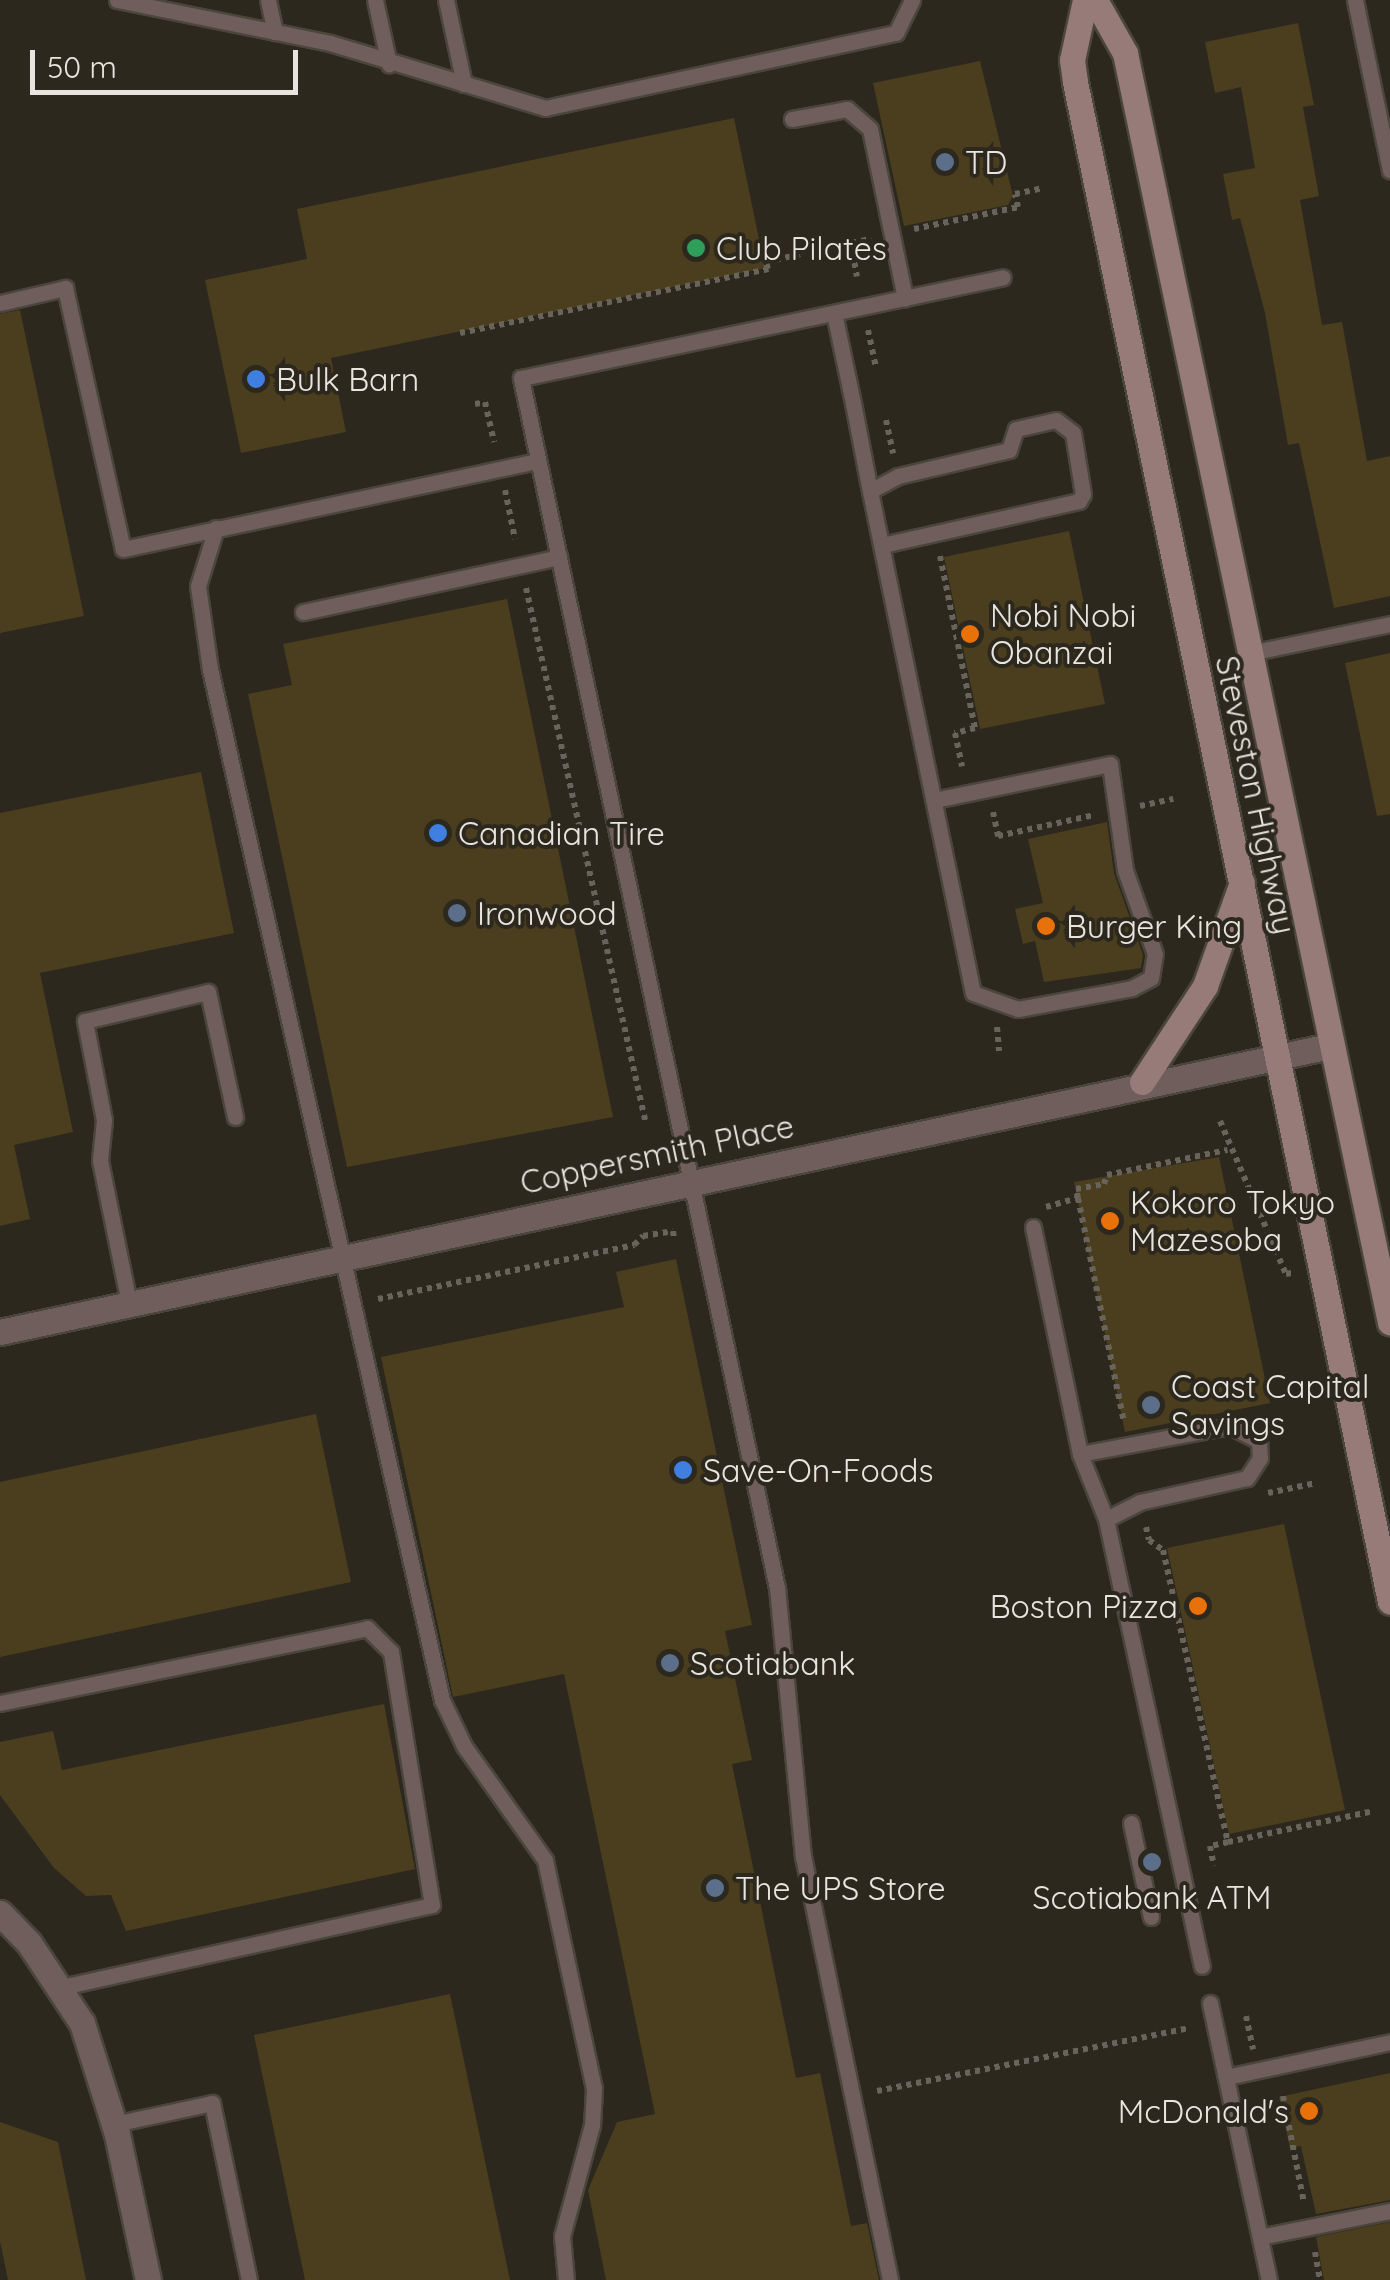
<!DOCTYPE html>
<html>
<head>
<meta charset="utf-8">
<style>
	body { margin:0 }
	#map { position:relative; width:1390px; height:2280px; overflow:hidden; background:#2d281e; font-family:Quicksand,sans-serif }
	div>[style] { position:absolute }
	.building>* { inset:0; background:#4a3e1f }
	.path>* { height:6px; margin-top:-3px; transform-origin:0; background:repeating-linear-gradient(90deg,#68645b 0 5px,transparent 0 10px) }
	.roads { filter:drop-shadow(2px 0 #4b463d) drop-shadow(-2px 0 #4b463d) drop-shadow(0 2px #4b463d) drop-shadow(0 -2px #4b463d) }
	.service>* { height:15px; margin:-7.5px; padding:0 7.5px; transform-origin:7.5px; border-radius:7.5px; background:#6f5e5c }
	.minor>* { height:25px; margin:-12.5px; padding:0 12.5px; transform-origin:12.5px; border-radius:12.5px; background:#6f5e5c }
	.tertiary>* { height:25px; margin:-12.5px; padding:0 12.5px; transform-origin:12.5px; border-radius:12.5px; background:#6f5e5c }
	.secondary>* { height:25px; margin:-12.5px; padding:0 12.5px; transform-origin:12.5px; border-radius:12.5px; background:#967b78 }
	.dots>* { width:28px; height:28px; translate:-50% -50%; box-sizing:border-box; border:5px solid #2d281e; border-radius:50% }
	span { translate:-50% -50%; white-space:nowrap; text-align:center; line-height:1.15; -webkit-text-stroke:8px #2d281e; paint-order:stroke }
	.poi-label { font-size:32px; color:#e7e5de }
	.left { translate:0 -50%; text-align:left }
	.right { translate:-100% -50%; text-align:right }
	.street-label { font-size:32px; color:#e7e5de }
	.scale { position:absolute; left:30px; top:50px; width:268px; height:45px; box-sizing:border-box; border:5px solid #e7e5de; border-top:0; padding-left:12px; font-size:30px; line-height:35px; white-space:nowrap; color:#e7e5de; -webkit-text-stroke:8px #2d281e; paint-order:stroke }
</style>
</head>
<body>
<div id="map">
	<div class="building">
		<div style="clip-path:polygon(1298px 23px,1314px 105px,1303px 107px,1319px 196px,1300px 200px,1322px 325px,1342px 322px,1367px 461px,1390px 456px,1390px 596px,1334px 608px,1299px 443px,1288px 445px,1265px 313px,1240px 218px,1232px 220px,1223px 174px,1255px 168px,1241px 87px,1215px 93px,1205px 42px)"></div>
		<div style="clip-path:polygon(980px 61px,1013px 196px,1008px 205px,904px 226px,873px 83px)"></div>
		<div style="clip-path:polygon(734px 118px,765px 268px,331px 358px,346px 432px,241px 453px,205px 280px,307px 259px,297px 209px)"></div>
		<div style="clip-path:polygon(20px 310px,84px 616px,0 633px,0 314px)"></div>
		<div style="clip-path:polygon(1069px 531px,1105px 704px,980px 729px,944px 557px)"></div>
		<div style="clip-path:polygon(507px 599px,613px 1117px,347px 1167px,248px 694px,292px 685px,283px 644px)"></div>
		<div style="clip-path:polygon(1390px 653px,1390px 814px,1377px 816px,1345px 663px)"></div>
		<div style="clip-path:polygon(201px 772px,234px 933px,40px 973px,73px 1132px,14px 1145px,30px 1219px,0 1226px,0 813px)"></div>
		<div style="clip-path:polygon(1107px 822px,1114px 873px,1143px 955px,1141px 968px,1044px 982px,1035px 941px,1023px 944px,1015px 909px,1043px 903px,1028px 839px)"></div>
		<div style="clip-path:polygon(1219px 1157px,1270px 1403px,1125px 1432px,1074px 1182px)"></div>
		<div style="clip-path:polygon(676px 1259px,752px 1625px,725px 1631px,752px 1760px,732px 1764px,796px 2078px,820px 2073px,851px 2226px,867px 2223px,879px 2280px,606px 2280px,588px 2190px,617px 2122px,655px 2114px,564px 1674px,453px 1697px,381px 1357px,624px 1307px,616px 1272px)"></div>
		<div style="clip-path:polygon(316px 1414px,351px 1582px,0 1657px,0 1482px)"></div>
		<div style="clip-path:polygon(1284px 1524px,1345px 1810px,1229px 1834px,1167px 1548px)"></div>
		<div style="clip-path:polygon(384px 1704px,415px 1869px,126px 1931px,111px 1895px,86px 1896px,54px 1868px,0 1795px,0 1742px,53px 1731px,62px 1770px)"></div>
		<div style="clip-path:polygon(450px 1994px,510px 2280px,305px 2280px,254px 2035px)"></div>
		<div style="clip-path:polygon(1390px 2073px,1390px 2200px,1316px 2214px,1301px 2146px,1290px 2148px,1279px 2097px)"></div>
		<div style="clip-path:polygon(0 2122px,58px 2142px,86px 2280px,8px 2280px,0 2241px)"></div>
		<div style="clip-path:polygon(1390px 2222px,1390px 2280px,1324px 2280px,1316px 2237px)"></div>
	</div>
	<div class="path">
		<div style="left:914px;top:229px;width:106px;rotate:-11.9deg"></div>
		<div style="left:1018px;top:207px;width:13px;rotate:-103deg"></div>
		<div style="left:1015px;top:194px;width:29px;rotate:-12deg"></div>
		<div style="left:851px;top:243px;width:34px;rotate:80deg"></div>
		<div style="left:842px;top:245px;width:30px;rotate:-12deg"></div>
		<div style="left:868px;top:330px;width:39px;rotate:78deg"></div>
		<div style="left:460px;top:333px;width:315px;rotate:-11.7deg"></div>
		<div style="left:768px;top:269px;width:7px;rotate:-106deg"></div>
		<div style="left:766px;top:262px;width:35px;rotate:-13deg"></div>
		<div style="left:475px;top:404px;width:10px;rotate:-11deg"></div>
		<div style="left:485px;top:402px;width:41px;rotate:77.3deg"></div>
		<div style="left:886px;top:420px;width:34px;rotate:78deg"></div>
		<div style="left:505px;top:490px;width:50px;rotate:78.5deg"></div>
		<div style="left:940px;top:556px;width:176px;rotate:78.5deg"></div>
		<div style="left:975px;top:728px;width:21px;rotate:166deg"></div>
		<div style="left:955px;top:733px;width:34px;rotate:78deg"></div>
		<div style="left:526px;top:588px;width:549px;rotate:77.38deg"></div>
		<div style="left:1140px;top:806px;width:34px;rotate:-12deg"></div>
		<div style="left:993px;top:812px;width:25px;rotate:78deg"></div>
		<div style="left:998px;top:836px;width:98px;rotate:-12.3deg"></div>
		<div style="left:997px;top:1027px;width:24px;rotate:85deg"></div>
		<div style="left:1220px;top:1121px;width:167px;rotate:66.7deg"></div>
		<div style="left:1286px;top:1274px;width:6px;rotate:-9deg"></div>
		<div style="left:1078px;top:1198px;width:229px;rotate:78.4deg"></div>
		<div style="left:1046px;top:1207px;width:33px;rotate:-16deg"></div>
		<div style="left:1078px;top:1198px;width:9px;rotate:-103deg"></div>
		<div style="left:1076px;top:1189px;width:28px;rotate:-10deg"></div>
		<div style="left:1104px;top:1184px;width:9px;rotate:-72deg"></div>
		<div style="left:1107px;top:1175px;width:123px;rotate:-11.8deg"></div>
		<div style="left:378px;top:1299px;width:262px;rotate:-11.9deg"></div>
		<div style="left:634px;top:1245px;width:13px;rotate:-45deg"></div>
		<div style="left:643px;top:1236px;width:30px;rotate:-9deg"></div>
		<div style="left:673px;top:1231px;width:7px;rotate:82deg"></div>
		<div style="left:1268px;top:1493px;width:49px;rotate:-11.8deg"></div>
		<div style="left:1146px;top:1527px;width:13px;rotate:77deg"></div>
		<div style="left:1149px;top:1540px;width:17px;rotate:36deg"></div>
		<div style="left:1163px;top:1550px;width:299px;rotate:77.5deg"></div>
		<div style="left:1228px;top:1842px;width:18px;rotate:167deg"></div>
		<div style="left:1210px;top:1846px;width:20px;rotate:79deg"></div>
		<div style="left:1228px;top:1842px;width:149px;rotate:-12deg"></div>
		<div style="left:1246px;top:2016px;width:34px;rotate:78deg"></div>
		<div style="left:877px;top:2091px;width:318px;rotate:-11.4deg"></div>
		<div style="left:1283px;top:2096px;width:109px;rotate:78.9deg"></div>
		<div style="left:1315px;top:2252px;width:28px;rotate:80deg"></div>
	</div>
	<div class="roads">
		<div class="service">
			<div style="left:117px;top:0;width:217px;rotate:11.4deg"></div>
			<div style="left:330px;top:43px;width:225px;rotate:16.8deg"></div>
			<div style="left:545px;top:108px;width:359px;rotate:-12.1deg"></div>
			<div style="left:896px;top:33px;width:37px;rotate:-64deg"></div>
			<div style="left:268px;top:0;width:33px;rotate:78deg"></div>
			<div style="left:375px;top:0;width:66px;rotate:77.7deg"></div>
			<div style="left:446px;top:0;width:86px;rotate:77.9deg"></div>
			<div style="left:1355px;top:0;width:174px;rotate:78.4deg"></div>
			<div style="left:792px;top:119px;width:56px;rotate:-10.3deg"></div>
			<div style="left:847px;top:109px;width:30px;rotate:41deg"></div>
			<div style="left:870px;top:129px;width:173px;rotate:78.3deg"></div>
			<div style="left:0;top:303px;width:67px;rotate:-13deg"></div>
			<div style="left:65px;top:288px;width:267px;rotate:77.5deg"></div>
			<div style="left:123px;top:549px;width:424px;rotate:-12deg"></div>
			<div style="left:834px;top:313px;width:92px;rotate:78.1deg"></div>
			<div style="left:853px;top:403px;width:90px;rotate:79.1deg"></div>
			<div style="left:870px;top:491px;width:512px;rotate:78.41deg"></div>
			<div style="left:973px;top:993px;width:48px;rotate:19.6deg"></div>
			<div style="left:1018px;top:1009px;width:116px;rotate:-10.4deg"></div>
			<div style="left:1132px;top:988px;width:21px;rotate:-28deg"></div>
			<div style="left:1151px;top:978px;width:24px;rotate:-81deg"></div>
			<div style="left:1155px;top:954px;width:89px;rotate:-109.7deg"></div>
			<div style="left:1125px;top:870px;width:107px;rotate:-98.1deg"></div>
			<div style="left:1110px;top:764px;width:180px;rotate:168.4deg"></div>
			<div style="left:870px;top:491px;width:32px;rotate:-28deg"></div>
			<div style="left:898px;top:476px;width:114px;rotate:-13.2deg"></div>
			<div style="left:1009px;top:450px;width:22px;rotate:-72deg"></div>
			<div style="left:1016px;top:429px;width:41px;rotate:-12.7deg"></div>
			<div style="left:1056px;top:420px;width:21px;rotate:37deg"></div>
			<div style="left:1073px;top:433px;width:62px;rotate:80.7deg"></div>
			<div style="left:1083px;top:494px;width:8px;rotate:120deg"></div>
			<div style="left:1079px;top:501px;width:202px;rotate:167.4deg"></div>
			<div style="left:216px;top:528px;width:61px;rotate:107.2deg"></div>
			<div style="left:198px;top:586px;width:84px;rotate:81.8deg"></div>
			<div style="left:210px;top:669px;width:1057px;rotate:77.32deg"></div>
			<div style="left:442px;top:1700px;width:51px;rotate:64.4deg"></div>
			<div style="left:464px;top:1746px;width:140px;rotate:54.6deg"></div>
			<div style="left:545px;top:1860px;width:233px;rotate:77.9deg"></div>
			<div style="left:594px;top:2088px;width:37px;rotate:93deg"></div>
			<div style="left:592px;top:2125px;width:115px;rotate:105.1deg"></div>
			<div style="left:562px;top:2236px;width:44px;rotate:84.8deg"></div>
			<div style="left:303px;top:612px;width:262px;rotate:-12.1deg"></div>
			<div style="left:1250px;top:653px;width:143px;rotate:-11.7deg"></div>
			<div style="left:1033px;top:1227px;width:232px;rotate:78.3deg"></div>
			<div style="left:1080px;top:1454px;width:70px;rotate:68.2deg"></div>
			<div style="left:1106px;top:1519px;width:457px;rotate:77.9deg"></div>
			<div style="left:129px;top:1303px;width:146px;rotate:-101.5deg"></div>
			<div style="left:100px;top:1160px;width:40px;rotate:-84.3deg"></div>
			<div style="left:104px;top:1120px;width:101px;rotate:-100.9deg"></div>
			<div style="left:85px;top:1021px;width:126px;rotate:-13.3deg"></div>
			<div style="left:208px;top:992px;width:128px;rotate:77.8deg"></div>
			<div style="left:1080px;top:1454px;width:153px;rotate:-10.6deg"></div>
			<div style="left:1230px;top:1426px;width:33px;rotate:27deg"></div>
			<div style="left:1259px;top:1441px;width:17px;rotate:87deg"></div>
			<div style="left:1260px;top:1458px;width:24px;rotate:123deg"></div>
			<div style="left:1247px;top:1478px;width:110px;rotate:167.4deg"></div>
			<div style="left:1140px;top:1502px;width:38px;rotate:153deg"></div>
			<div style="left:0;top:1703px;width:375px;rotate:-11.5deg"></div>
			<div style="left:367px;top:1628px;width:34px;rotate:45deg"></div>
			<div style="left:391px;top:1652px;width:256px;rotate:80.8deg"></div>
			<div style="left:432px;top:1905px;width:382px;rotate:167.5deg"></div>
			<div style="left:1131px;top:1823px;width:96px;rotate:78deg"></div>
			<div style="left:1210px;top:2003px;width:283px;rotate:78deg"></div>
			<div style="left:1226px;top:2077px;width:168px;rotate:-12deg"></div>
			<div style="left:114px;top:2124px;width:100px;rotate:-12.1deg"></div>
			<div style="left:212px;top:2103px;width:181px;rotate:78.2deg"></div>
			<div style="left:1260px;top:2237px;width:133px;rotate:-11.3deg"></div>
			<div style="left:890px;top:2280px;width:432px;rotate:-101.6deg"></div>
			<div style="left:803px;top:1857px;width:270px;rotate:-95.5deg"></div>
			<div style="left:777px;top:1588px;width:1237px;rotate:-101.95deg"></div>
			<div style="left:521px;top:378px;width:492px;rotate:-11.8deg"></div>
		</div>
		<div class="minor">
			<div style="left:0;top:1332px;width:1360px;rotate:-12.14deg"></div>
		</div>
		<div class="tertiary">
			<div style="left:0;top:1913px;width:42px;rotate:46deg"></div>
			<div style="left:29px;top:1943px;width:96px;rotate:56.5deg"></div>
			<div style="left:82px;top:2023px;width:116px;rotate:72.5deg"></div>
			<div style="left:117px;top:2134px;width:149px;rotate:78deg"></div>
		</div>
		<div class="secondary">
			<div style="left:1085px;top:0;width:61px;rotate:102.2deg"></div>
			<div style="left:1072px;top:60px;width:22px;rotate:82deg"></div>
			<div style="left:1075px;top:82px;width:1552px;rotate:78.29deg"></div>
			<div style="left:1095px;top:0;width:61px;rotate:60.5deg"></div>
			<div style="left:1125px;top:53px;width:1297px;rotate:78.21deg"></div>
			<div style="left:1142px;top:1082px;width:115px;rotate:-56.7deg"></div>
			<div style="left:1205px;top:986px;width:110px;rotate:-70.4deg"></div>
		</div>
	</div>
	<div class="dots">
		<div style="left:945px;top:162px;background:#5c6f8a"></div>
		<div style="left:696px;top:248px;background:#2e9e5b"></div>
		<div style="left:256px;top:379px;background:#3f7fe0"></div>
		<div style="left:970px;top:634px;background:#e8710a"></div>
		<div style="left:438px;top:833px;background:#3f7fe0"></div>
		<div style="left:457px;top:913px;background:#5c6f8a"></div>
		<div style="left:1046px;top:926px;background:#e8710a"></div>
		<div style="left:1110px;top:1221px;background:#e8710a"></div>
		<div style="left:1151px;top:1405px;background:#5c6f8a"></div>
		<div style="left:683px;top:1470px;background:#3f7fe0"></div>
		<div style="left:1198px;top:1606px;background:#e8710a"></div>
		<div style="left:670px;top:1663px;background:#5c6f8a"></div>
		<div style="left:1152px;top:1862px;background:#5c6f8a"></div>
		<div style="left:715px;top:1888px;background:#5c6f8a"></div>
		<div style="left:1309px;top:2111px;background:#e8710a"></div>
	</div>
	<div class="poi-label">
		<span class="left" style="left:965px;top:162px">TD</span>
		<span class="left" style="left:716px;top:248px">Club Pilates</span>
		<span class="left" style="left:276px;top:379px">Bulk Barn</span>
		<span class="left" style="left:990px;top:634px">Nobi Nobi<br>Obanzai</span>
		<span class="left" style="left:458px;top:833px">Canadian Tire</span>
		<span class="left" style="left:477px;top:913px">Ironwood</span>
		<span class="left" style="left:1066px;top:926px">Burger King</span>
		<span class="left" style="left:1130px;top:1221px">Kokoro Tokyo<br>Mazesoba</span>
		<span class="left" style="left:1171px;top:1405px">Coast Capital<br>Savings</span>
		<span class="left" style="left:703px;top:1470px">Save-On-Foods</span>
		<span class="right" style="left:1178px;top:1606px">Boston Pizza</span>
		<span class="left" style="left:690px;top:1663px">Scotiabank</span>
		<span class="left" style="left:735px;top:1888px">The UPS Store</span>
		<span style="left:1152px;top:1897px">Scotiabank ATM</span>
		<span class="right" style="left:1289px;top:2111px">McDonald's</span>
	</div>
	<div class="street-label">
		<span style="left:1256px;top:795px;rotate:78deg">Steveston Highway</span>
		<span style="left:657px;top:1154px;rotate:-12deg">Coppersmith Place</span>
	</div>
	<div class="scale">50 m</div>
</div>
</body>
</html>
